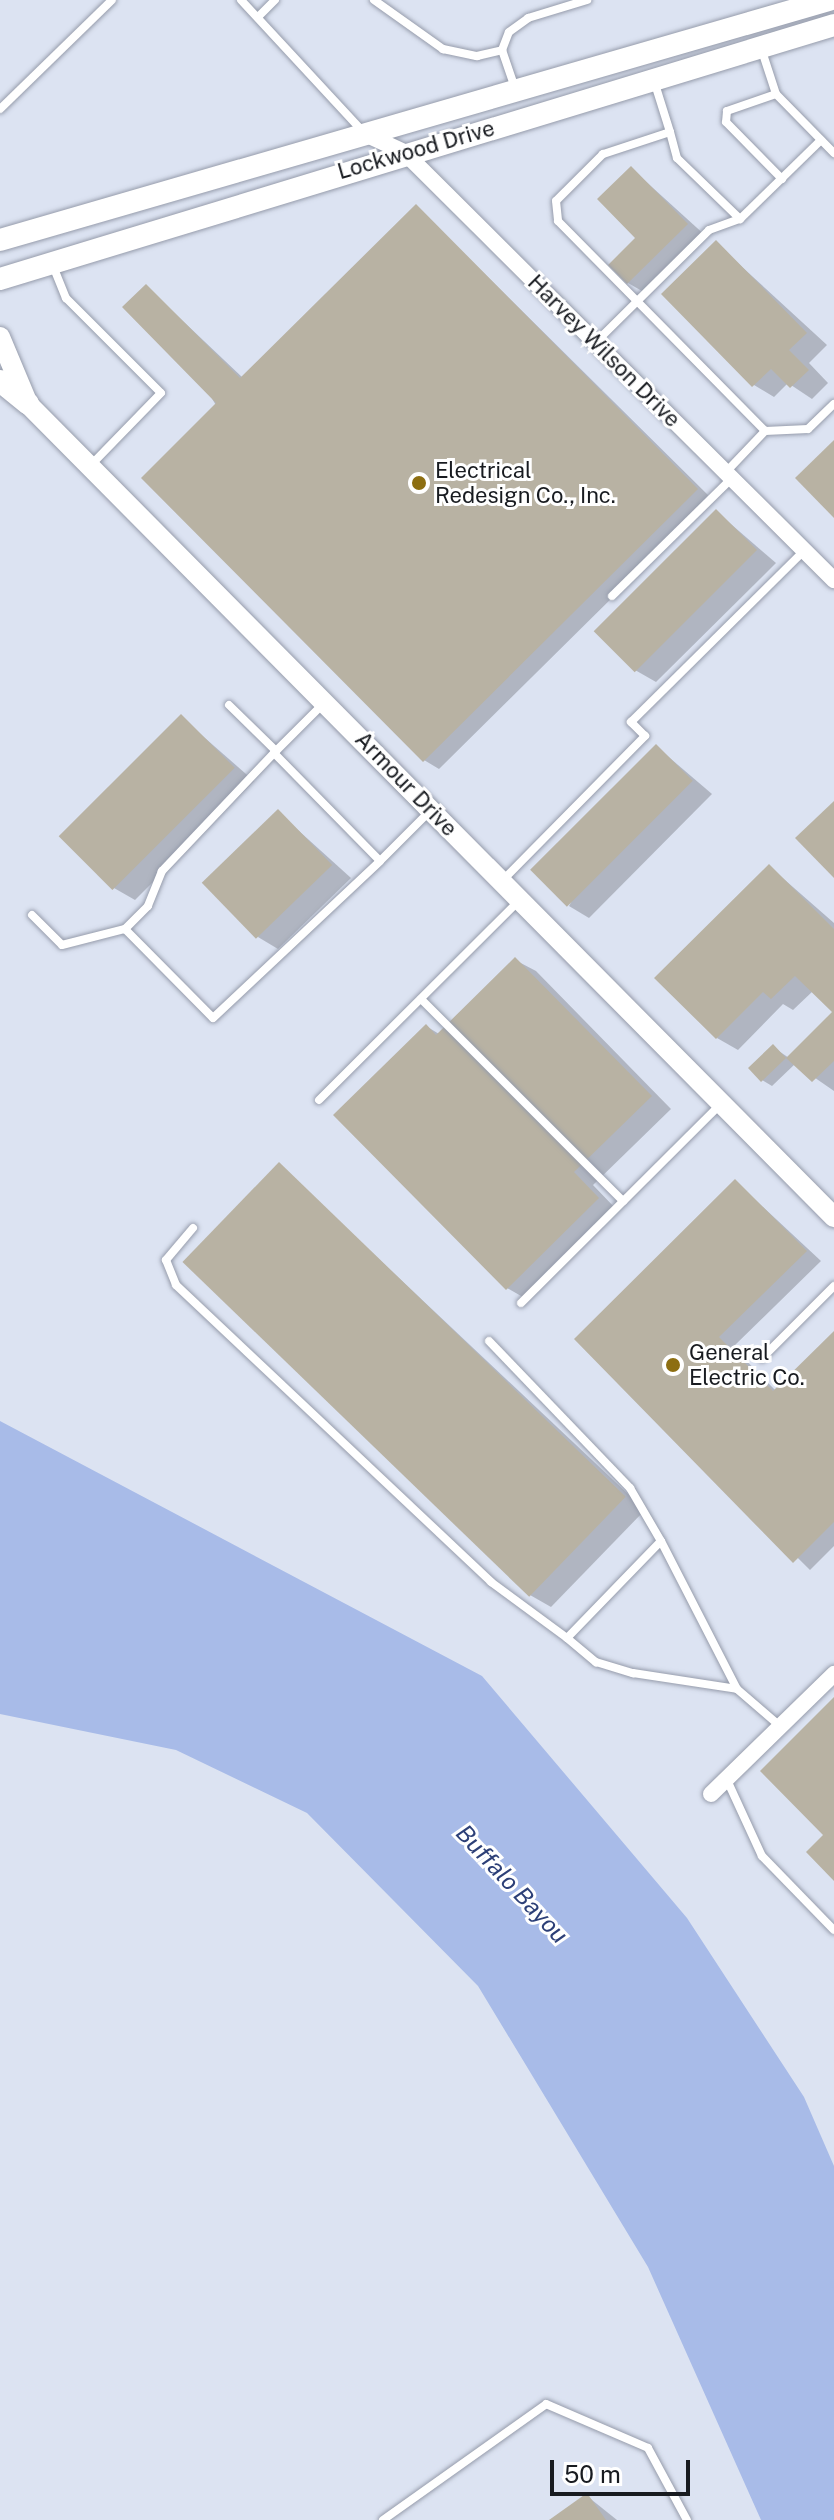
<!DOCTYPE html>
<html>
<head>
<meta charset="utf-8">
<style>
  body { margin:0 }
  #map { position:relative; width:834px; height:2520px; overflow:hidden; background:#dce3f2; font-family:"Public Sans",sans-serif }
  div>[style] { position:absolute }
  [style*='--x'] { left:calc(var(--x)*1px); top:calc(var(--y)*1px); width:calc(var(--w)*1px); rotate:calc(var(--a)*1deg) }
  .water>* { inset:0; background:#a8bbe8 }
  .shadow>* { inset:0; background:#0003 }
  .building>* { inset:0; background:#b8b2a3; transform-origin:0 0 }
  .roads { filter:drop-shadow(0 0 2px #969cab) drop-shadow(0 0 2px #969cab) }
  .service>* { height:8px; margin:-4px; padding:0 4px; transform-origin:4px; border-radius:4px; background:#fff }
  .minor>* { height:16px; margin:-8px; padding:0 8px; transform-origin:8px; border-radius:8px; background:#fff }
  .tertiary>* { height:20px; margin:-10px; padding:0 10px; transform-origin:10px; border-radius:10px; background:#fff }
  .secondary>* { height:22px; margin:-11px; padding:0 11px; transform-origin:11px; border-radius:11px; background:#fff }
  .dots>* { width:22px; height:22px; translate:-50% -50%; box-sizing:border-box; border:4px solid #fff; border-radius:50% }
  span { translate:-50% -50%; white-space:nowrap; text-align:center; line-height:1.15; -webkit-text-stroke:6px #fff; paint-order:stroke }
  .street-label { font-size:22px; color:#181b20 }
  .poi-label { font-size:22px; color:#181b20 }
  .left { translate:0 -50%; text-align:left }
  .water-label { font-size:24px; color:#2c3f77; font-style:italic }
  .scale { position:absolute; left:550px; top:2460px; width:140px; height:36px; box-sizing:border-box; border:4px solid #181b20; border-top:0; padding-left:10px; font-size:24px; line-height:28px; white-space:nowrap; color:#181b20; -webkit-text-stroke:6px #fff; paint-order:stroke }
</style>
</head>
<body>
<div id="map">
  <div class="water">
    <div style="clip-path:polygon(0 1421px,482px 1676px,687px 1918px,804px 2097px,834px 2166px,834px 2520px,761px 2520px,648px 2267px,478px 1986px,307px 1813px,176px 1750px,0 1714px)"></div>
  </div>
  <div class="shadow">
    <div style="clip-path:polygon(631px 168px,707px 237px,649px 295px,628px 283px,638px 238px)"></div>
    <div style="clip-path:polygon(416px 206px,712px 499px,439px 769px,424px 760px,146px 286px,243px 378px)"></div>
    <div style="clip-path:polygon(716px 243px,827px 345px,809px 363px,828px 383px,812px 399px,788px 383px,774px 397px,754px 385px)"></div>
    <div style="clip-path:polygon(717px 512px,776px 563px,656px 682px,635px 670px)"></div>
    <div style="clip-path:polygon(181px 717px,254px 781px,135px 900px,114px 888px)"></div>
    <div style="clip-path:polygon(657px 747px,712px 794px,589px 918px,569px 906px)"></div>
    <div style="clip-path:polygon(278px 812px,351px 878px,278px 949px,258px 937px)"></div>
    <div style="clip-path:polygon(769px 866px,834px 923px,834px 1011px,813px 991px,793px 1010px,783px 1004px,738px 1050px,717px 1038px)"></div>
    <div style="clip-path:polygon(515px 960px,536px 971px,671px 1109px,593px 1185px,618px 1211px,528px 1300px,507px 1288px,426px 1026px,439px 1034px)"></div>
    <div style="clip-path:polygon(834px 1013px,834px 1091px,795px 1064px,772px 1086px,762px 1080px,773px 1047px,789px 1058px)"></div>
    <div style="clip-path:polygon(279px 1165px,645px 1510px,551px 1607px,530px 1595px)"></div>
    <div style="clip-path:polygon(735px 1181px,821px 1261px,733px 1347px,776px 1391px,834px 1334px,834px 1546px,810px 1570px,577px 1339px)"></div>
    <div style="clip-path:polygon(587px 2496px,617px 2520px,552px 2520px)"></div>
  </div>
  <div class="building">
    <div style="clip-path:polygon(631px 166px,688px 224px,627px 284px,608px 265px,635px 238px,597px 199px)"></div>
    <div style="clip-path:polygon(416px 204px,698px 489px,423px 762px,141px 478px,216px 403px,122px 307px,146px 284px,240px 378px)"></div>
    <div style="clip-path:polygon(716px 240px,807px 333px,789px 350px,809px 370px,790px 388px,771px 369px,752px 387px,661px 294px)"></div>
    <div style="clip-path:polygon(834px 440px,834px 518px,795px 478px)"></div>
    <div style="left:716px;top:509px;width:58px;height:173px;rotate:45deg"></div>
    <div style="left:181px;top:714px;width:76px;height:173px;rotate:45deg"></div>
    <div style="left:656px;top:744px;width:52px;height:178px;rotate:45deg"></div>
    <div style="clip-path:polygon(834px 801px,834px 878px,795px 838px)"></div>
    <div style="left:278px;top:809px;width:78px;height:106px;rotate:46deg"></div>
    <div style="clip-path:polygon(769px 864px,834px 929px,834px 1061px,812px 1082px,786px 1058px,761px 1082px,748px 1068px,773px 1044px,786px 1058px,832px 1012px,795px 976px,771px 999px,763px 992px,716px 1039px,654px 978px)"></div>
    <div style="clip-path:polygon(515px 957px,652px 1096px,574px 1172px,599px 1198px,506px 1290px,333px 1115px,426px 1024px,436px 1035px)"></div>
    <div style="left:279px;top:1162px;width:482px;height:139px;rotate:44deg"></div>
    <div style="clip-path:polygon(735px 1179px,807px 1251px,719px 1337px,773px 1391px,834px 1331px,834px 1522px,793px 1563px,574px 1339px)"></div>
    <div style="clip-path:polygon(834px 1697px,834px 1881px,806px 1852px,823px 1835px,760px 1771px)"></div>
    <div style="clip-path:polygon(587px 2493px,606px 2520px,549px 2520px)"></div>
  </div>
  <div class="roads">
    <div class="service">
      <div style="--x:241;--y:0;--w:183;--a:47.2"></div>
      <div style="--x:374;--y:0;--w:85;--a:35.4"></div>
      <div style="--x:443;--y:49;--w:35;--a:12"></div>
      <div style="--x:477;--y:56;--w:26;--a:-13"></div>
      <div style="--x:258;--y:17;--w:24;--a:-45"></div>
      <div style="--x:761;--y:48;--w:48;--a:71.9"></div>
      <div style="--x:776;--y:94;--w:83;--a:45.5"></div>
      <div style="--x:655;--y:84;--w:50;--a:72.6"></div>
      <div style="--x:670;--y:132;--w:71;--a:161.8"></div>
      <div style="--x:603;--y:154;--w:66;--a:135"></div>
      <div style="--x:556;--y:201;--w:20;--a:84"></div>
      <div style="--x:558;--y:221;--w:295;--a:45.4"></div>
      <div style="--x:765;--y:431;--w:43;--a:-2.7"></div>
      <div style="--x:808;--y:429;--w:36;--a:-44"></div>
      <div style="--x:515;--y:88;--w:40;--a:-108.9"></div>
      <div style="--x:502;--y:50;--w:19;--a:-69"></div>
      <div style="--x:509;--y:32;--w:24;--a:-36"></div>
      <div style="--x:528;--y:18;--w:62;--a:-17"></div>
      <div style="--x:776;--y:94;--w:52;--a:160.9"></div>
      <div style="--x:727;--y:111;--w:11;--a:95"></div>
      <div style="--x:726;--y:122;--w:80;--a:45.5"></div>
      <div style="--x:0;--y:109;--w:156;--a:-44.2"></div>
      <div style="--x:670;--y:132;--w:27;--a:75"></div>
      <div style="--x:677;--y:158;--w:88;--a:44.1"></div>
      <div style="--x:53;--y:266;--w:35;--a:68"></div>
      <div style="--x:66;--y:298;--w:134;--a:45"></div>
      <div style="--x:161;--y:393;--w:99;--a:134.2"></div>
      <div style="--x:596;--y:342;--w:159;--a:-44.7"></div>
      <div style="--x:709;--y:230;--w:33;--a:-20"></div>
      <div style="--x:740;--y:219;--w:113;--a:-44.3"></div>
      <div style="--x:726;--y:472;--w:57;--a:-46.4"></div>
      <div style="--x:612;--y:596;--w:167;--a:-44.5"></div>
      <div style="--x:325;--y:702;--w:72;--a:135"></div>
      <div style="--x:274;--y:753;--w:151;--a:45.5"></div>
      <div style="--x:380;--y:861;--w:71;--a:-45"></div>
      <div style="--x:229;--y:705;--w:66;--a:44.4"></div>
      <div style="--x:274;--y:753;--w:163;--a:133.5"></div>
      <div style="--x:162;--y:871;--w:38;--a:112"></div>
      <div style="--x:148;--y:906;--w:33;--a:135"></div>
      <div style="--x:125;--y:929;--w:125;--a:45.3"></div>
      <div style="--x:213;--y:1018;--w:229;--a:-43.2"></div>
      <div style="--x:502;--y:881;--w:204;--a:-45.4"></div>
      <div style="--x:645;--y:736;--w:20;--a:-135"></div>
      <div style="--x:631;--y:722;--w:243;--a:-44.7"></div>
      <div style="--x:32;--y:915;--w:42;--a:45"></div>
      <div style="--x:62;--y:945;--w:65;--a:-14.3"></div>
      <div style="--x:421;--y:999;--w:286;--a:45"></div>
      <div style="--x:319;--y:1100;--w:284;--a:-44.9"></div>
      <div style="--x:193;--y:1228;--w:42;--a:130.2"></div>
      <div style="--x:166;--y:1260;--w:27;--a:68"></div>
      <div style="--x:176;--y:1285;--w:433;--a:43.3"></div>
      <div style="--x:491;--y:1582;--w:94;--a:36.4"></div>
      <div style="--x:521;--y:1303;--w:284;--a:-44.9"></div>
      <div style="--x:489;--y:1341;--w:204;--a:46.2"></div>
      <div style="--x:630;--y:1488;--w:61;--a:59.7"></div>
      <div style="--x:762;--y:1358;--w:102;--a:-45"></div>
      <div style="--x:737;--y:1689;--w:166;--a:-117.2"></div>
      <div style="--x:661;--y:1541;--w:135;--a:134.1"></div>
      <div style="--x:567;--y:1638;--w:38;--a:40"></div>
      <div style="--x:596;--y:1662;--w:39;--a:17"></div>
      <div style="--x:633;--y:1673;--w:105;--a:8.7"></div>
      <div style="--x:737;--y:1689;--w:57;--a:40.7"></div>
      <div style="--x:727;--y:1780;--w:84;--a:65.3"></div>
      <div style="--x:762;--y:1856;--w:103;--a:45.8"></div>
      <div style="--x:383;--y:2520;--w:200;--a:-35.4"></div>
      <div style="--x:546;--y:2404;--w:111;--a:23.3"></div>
      <div style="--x:648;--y:2448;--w:82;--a:61.6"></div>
    </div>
    <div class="minor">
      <div style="--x:365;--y:134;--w:43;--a:24.8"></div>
      <div style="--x:404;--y:152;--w:607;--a:44.87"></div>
      <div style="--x:711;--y:1794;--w:172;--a:-44.3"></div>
    </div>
    <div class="tertiary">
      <div style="--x:0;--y:337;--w:73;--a:67.3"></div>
      <div style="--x:28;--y:404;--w:1145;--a:45.25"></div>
    </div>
    <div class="secondary">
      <div style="--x:0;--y:240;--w:863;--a:-16.15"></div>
      <div style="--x:0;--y:279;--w:872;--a:-16.94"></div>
      <div style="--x:0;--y:381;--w:36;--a:39"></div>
    </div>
  </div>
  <div class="dots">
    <div style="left:419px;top:483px;background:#8d6e11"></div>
    <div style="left:673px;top:1365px;background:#8d6e11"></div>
  </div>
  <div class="street-label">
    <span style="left:416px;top:150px;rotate:-16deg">Lockwood Drive</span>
    <span style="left:604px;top:351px;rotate:45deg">Harvey Wilson Drive</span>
    <span style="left:406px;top:784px;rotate:46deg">Armour Drive</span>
  </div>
  <div class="poi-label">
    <span class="left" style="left:435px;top:483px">Electrical<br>Redesign Co., Inc.</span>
    <span class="left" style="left:689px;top:1365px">General<br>Electric Co.</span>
  </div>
  <div class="water-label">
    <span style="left:512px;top:1884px;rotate:47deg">Buffalo Bayou</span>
  </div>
  <div class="scale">50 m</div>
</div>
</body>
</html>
